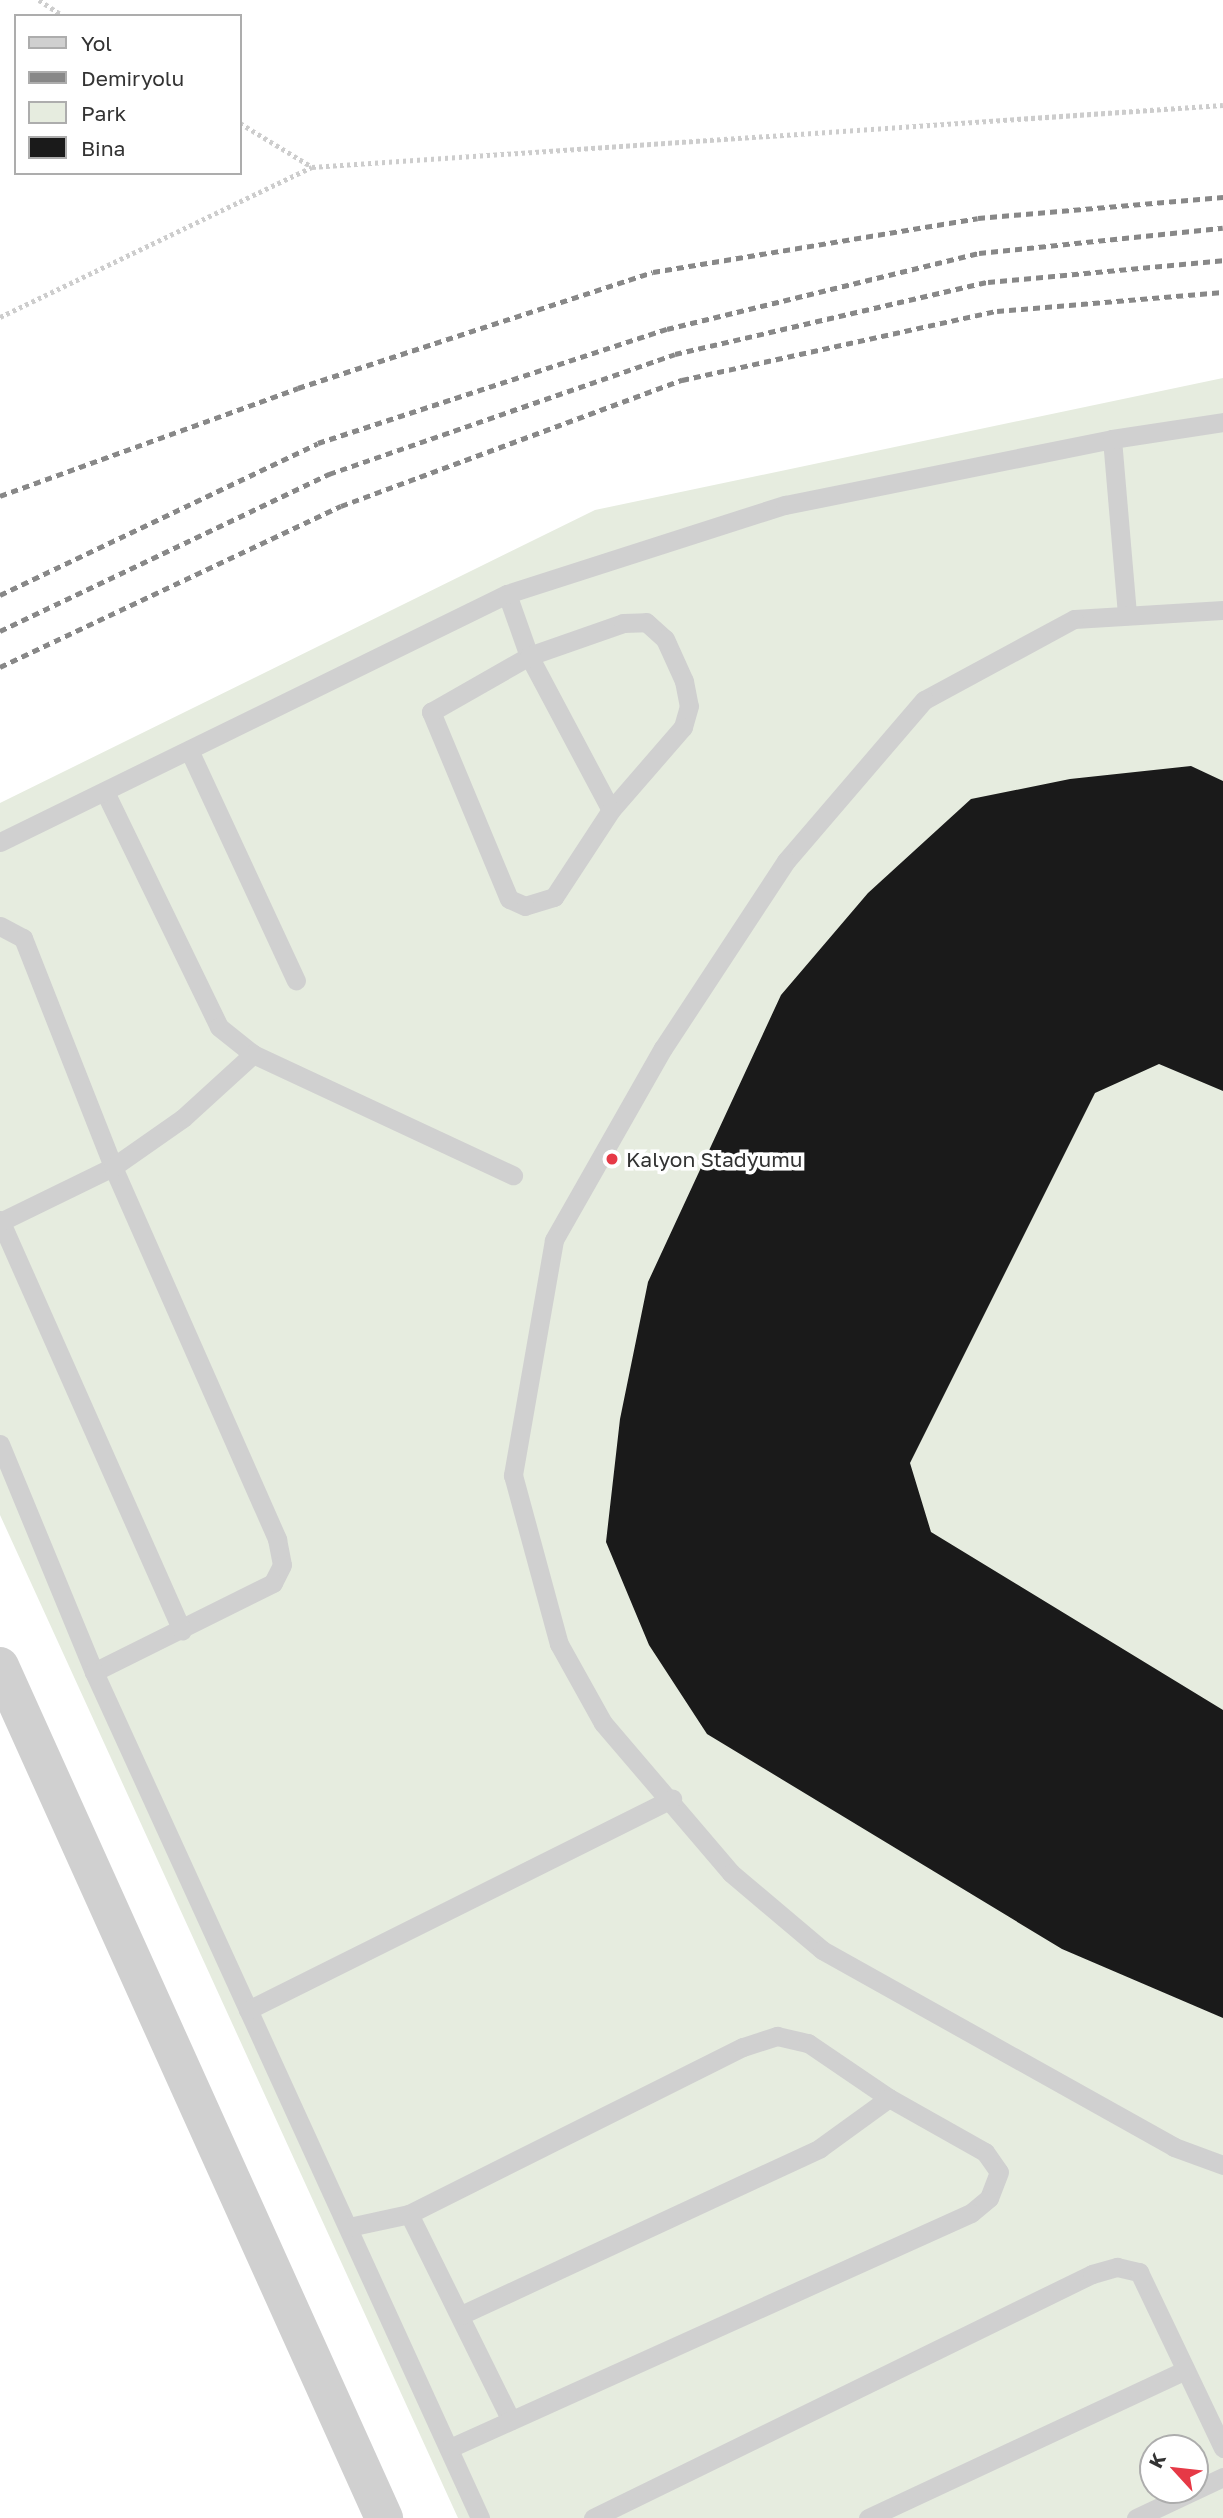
<!DOCTYPE html>
<html>
<head>
<meta charset="utf-8">
<style>
  body { margin:0 }
  #map { position:relative; width:1223px; height:2518px; overflow:hidden; background:#fff; font-family:"Golos Text",sans-serif }
  div>[style] { position:absolute }
  [style*='--x'] { left:calc(var(--x)*1px); top:calc(var(--y)*1px); width:calc(var(--w)*1px); rotate:calc(var(--a)*1deg) }
  .green>* { inset:0; background:#e6ecdf }
  .building>* { inset:0; background:#1a1a1a }
  .path>* { height:4.5px; margin-top:-2.25px; transform-origin:0; background:repeating-linear-gradient(90deg,#cdcdcd 0 3.5px,transparent 0 7px) }
  .lane>* { height:19px; margin:-9.5px; padding:0 9.5px; transform-origin:9.5px; border-radius:9.5px; background:#d0d0d0 }
  .street>* { height:38px; margin:-19px; padding:0 19px; transform-origin:19px; border-radius:19px; background:#d0d0d0 }
  .rail>* { height:5px; margin-top:-2.5px; transform-origin:0; background:repeating-linear-gradient(90deg,#888 0 7px,transparent 0 12px) }
  .dots>* { width:19px; height:19px; translate:-50% -50%; box-sizing:border-box; border:4px solid #fff; border-radius:50% }
  span { translate:-50% -50%; white-space:nowrap; text-align:center; line-height:1.15; -webkit-text-stroke:7px #fff; paint-order:stroke }
  .poi-label { font-size:21px; color:#333 }
  .left { translate:0 -50%; text-align:left }
  .legend { position:absolute; left:14px; top:14px; width:228px; height:161px; box-sizing:border-box; background:#fff; border:2px solid #adadad; margin:0; padding:9px 12px; list-style:none; font-size:21px; color:#333 }
  .legend li { display:flex; align-items:center; gap:14px; height:35px }
  .legend b { width:35px; border:2px solid #adadad }
  .north { position:absolute; left:1139px; top:2434px; width:70px; height:70px; box-sizing:border-box; background:#fff; border:2px solid #adadad; border-radius:50%; rotate:297deg; font-size:19px; font-weight:700; line-height:28px; text-align:center; color:#333 }
  .north::after { content:''; display:block; margin:auto; width:24px; height:32px; background:#e63946; clip-path:polygon(50% 0,100% 100%,50% 72%,0 100%) }
</style>
</head>
<body>
<div id="map">
  <div class="green">
    <div style="clip-path:polygon(evenodd,1223px 378px,1223px 2518px,458px 2518px,0 1515px,0 803px,595px 510px,1223px 378px,1153px 2448px,1195px 2448px,1195px 2490px,1153px 2490px,1153px 2448px)"></div>
  </div>
  <div class="building">
    <div style="clip-path:polygon(1191px 766px,1223px 781px,1223px 1091px,1159px 1064px,1095px 1093px,910px 1463px,931px 1532px,1223px 1710px,1223px 2018px,1062px 1949px,707px 1734px,649px 1645px,606px 1542px,620px 1419px,648px 1282px,781px 995px,868px 893px,971px 799px,1070px 779px)"></div>
  </div>
  <div class="path">
    <div style="--x:39;--y:0;--w:30;--a:33"></div>
    <div style="--x:240;--y:123;--w:84;--a:31.4"></div>
    <div style="--x:0;--y:317;--w:346;--a:-25.7"></div>
    <div style="--x:312;--y:167;--w:913;--a:-3.89"></div>
  </div>
  <div class="lane">
    <div style="--x:1112;--y:439;--w:177;--a:85.1"></div>
    <div style="--x:507;--y:594;--w:66;--a:70.5"></div>
    <div style="--x:529;--y:656;--w:174;--a:62"></div>
    <div style="--x:1223;--y:610;--w:149;--a:176.5"></div>
    <div style="--x:1074;--y:619;--w:170;--a:151.6"></div>
    <div style="--x:924;--y:700;--w:212;--a:130.6"></div>
    <div style="--x:786;--y:861;--w:224;--a:123.3"></div>
    <div style="--x:663;--y:1048;--w:221;--a:119.6"></div>
    <div style="--x:554;--y:1240;--w:239;--a:99.9"></div>
    <div style="--x:513;--y:1475;--w:175;--a:74.8"></div>
    <div style="--x:559;--y:1644;--w:90;--a:60.9"></div>
    <div style="--x:603;--y:1723;--w:197;--a:49.5"></div>
    <div style="--x:731;--y:1873;--w:119;--a:40.2"></div>
    <div style="--x:822;--y:1950;--w:403;--a:29.2"></div>
    <div style="--x:1174;--y:2147;--w:52;--a:20.2"></div>
    <div style="--x:646;--y:622;--w:25;--a:42"></div>
    <div style="--x:665;--y:639;--w:46;--a:65.7"></div>
    <div style="--x:684;--y:681;--w:25;--a:79"></div>
    <div style="--x:689;--y:706;--w:22;--a:106"></div>
    <div style="--x:683;--y:727;--w:110;--a:130.9"></div>
    <div style="--x:611;--y:810;--w:104;--a:123.2"></div>
    <div style="--x:554;--y:897;--w:30;--a:163"></div>
    <div style="--x:525;--y:906;--w:17;--a:-156"></div>
    <div style="--x:509;--y:899;--w:203;--a:-112.6"></div>
    <div style="--x:431;--y:712;--w:113;--a:-29.7"></div>
    <div style="--x:529;--y:656;--w:100;--a:-19.3"></div>
    <div style="--x:623;--y:623;--w:23;--a:-2"></div>
    <div style="--x:189;--y:750;--w:254;--a:65.1"></div>
    <div style="--x:105;--y:792;--w:261;--a:64.1"></div>
    <div style="--x:219;--y:1027;--w:43;--a:38.5"></div>
    <div style="--x:253;--y:1054;--w:287;--a:25"></div>
    <div style="--x:0;--y:842;--w:564;--a:-26.07"></div>
    <div style="--x:507;--y:594;--w:292;--a:-17.8"></div>
    <div style="--x:785;--y:505;--w:334;--a:-11.4"></div>
    <div style="--x:1112;--y:439;--w:112;--a:-8.7"></div>
    <div style="--x:0;--y:926;--w:26;--a:28"></div>
    <div style="--x:23;--y:938;--w:246;--a:68.5"></div>
    <div style="--x:113;--y:1167;--w:407;--a:66.2"></div>
    <div style="--x:277;--y:1539;--w:26;--a:79"></div>
    <div style="--x:282;--y:1565;--w:20;--a:117"></div>
    <div style="--x:273;--y:1583;--w:200;--a:153.6"></div>
    <div style="--x:0;--y:1220;--w:449;--a:66.1"></div>
    <div style="--x:0;--y:1222;--w:126;--a:-26"></div>
    <div style="--x:113;--y:1167;--w:85;--a:-35"></div>
    <div style="--x:183;--y:1118;--w:95;--a:-42.4"></div>
    <div style="--x:0;--y:1444;--w:247;--a:67.6"></div>
    <div style="--x:94;--y:1672;--w:930;--a:65.47"></div>
    <div style="--x:248;--y:2010;--w:474;--a:-26.5"></div>
    <div style="--x:409;--y:2214;--w:230;--a:63.7"></div>
    <div style="--x:349;--y:2227;--w:61;--a:-12.2"></div>
    <div style="--x:409;--y:2214;--w:373;--a:-26.6"></div>
    <div style="--x:743;--y:2047;--w:36;--a:-18"></div>
    <div style="--x:777;--y:2036;--w:32;--a:13"></div>
    <div style="--x:808;--y:2043;--w:98;--a:34.2"></div>
    <div style="--x:889;--y:2098;--w:110;--a:29.4"></div>
    <div style="--x:985;--y:2152;--w:24;--a:55"></div>
    <div style="--x:999;--y:2172;--w:28;--a:111"></div>
    <div style="--x:989;--y:2198;--w:23;--a:140"></div>
    <div style="--x:971;--y:2213;--w:572;--a:155.72"></div>
    <div style="--x:461;--y:2315;--w:396;--a:-24.9"></div>
    <div style="--x:820;--y:2148;--w:85;--a:-35.9"></div>
    <div style="--x:593;--y:2518;--w:555;--a:-26.06"></div>
    <div style="--x:1092;--y:2274;--w:26;--a:-16"></div>
    <div style="--x:1117;--y:2267;--w:23;--a:13"></div>
    <div style="--x:1139;--y:2272;--w:195;--a:64.5"></div>
    <div style="--x:868;--y:2518;--w:350;--a:-25"></div>
    <div style="--x:1136;--y:2518;--w:96;--a:-25.2"></div>
  </div>
  <div class="street">
    <div style="--x:0;--y:1666;--w:935;--a:65.74"></div>
  </div>
  <div class="rail">
    <div style="--x:0;--y:496;--w:317;--a:-19.9"></div>
    <div style="--x:298;--y:388;--w:373;--a:-18.1"></div>
    <div style="--x:653;--y:272;--w:329;--a:-9.4"></div>
    <div style="--x:978;--y:218;--w:246;--a:-4.9"></div>
    <div style="--x:0;--y:595;--w:352;--a:-25.5"></div>
    <div style="--x:318;--y:443;--w:367;--a:-18.1"></div>
    <div style="--x:667;--y:329;--w:321;--a:-13.7"></div>
    <div style="--x:979;--y:253;--w:245;--a:-5.9"></div>
    <div style="--x:0;--y:631;--w:365;--a:-25.5"></div>
    <div style="--x:329;--y:474;--w:366;--a:-19.1"></div>
    <div style="--x:675;--y:354;--w:321;--a:-13"></div>
    <div style="--x:988;--y:282;--w:236;--a:-5.3"></div>
    <div style="--x:0;--y:667;--w:377;--a:-25.3"></div>
    <div style="--x:341;--y:506;--w:364;--a:-20.3"></div>
    <div style="--x:682;--y:380;--w:322;--a:-12.4"></div>
    <div style="--x:997;--y:311;--w:227;--a:-4.8"></div>
  </div>
  <div class="dots">
    <div style="left:612px;top:1159px;background:#e63946"></div>
  </div>
  <div class="poi-label">
    <span class="left" style="left:626px;top:1159px">Kalyon Stadyumu</span>
  </div>
  <ul class="legend">
  <li><b style="height:9px;background:#d0d0d0"></b>Yol</li>
  <li><b style="height:9px;background:#888"></b>Demiryolu</li>
  <li><b style="height:19px;background:#e6ecdf"></b>Park</li>
  <li><b style="height:19px;background:#1a1a1a"></b>Bina</li>
  </ul>
  <div class="north">K</div>
</div>
</body>
</html>
